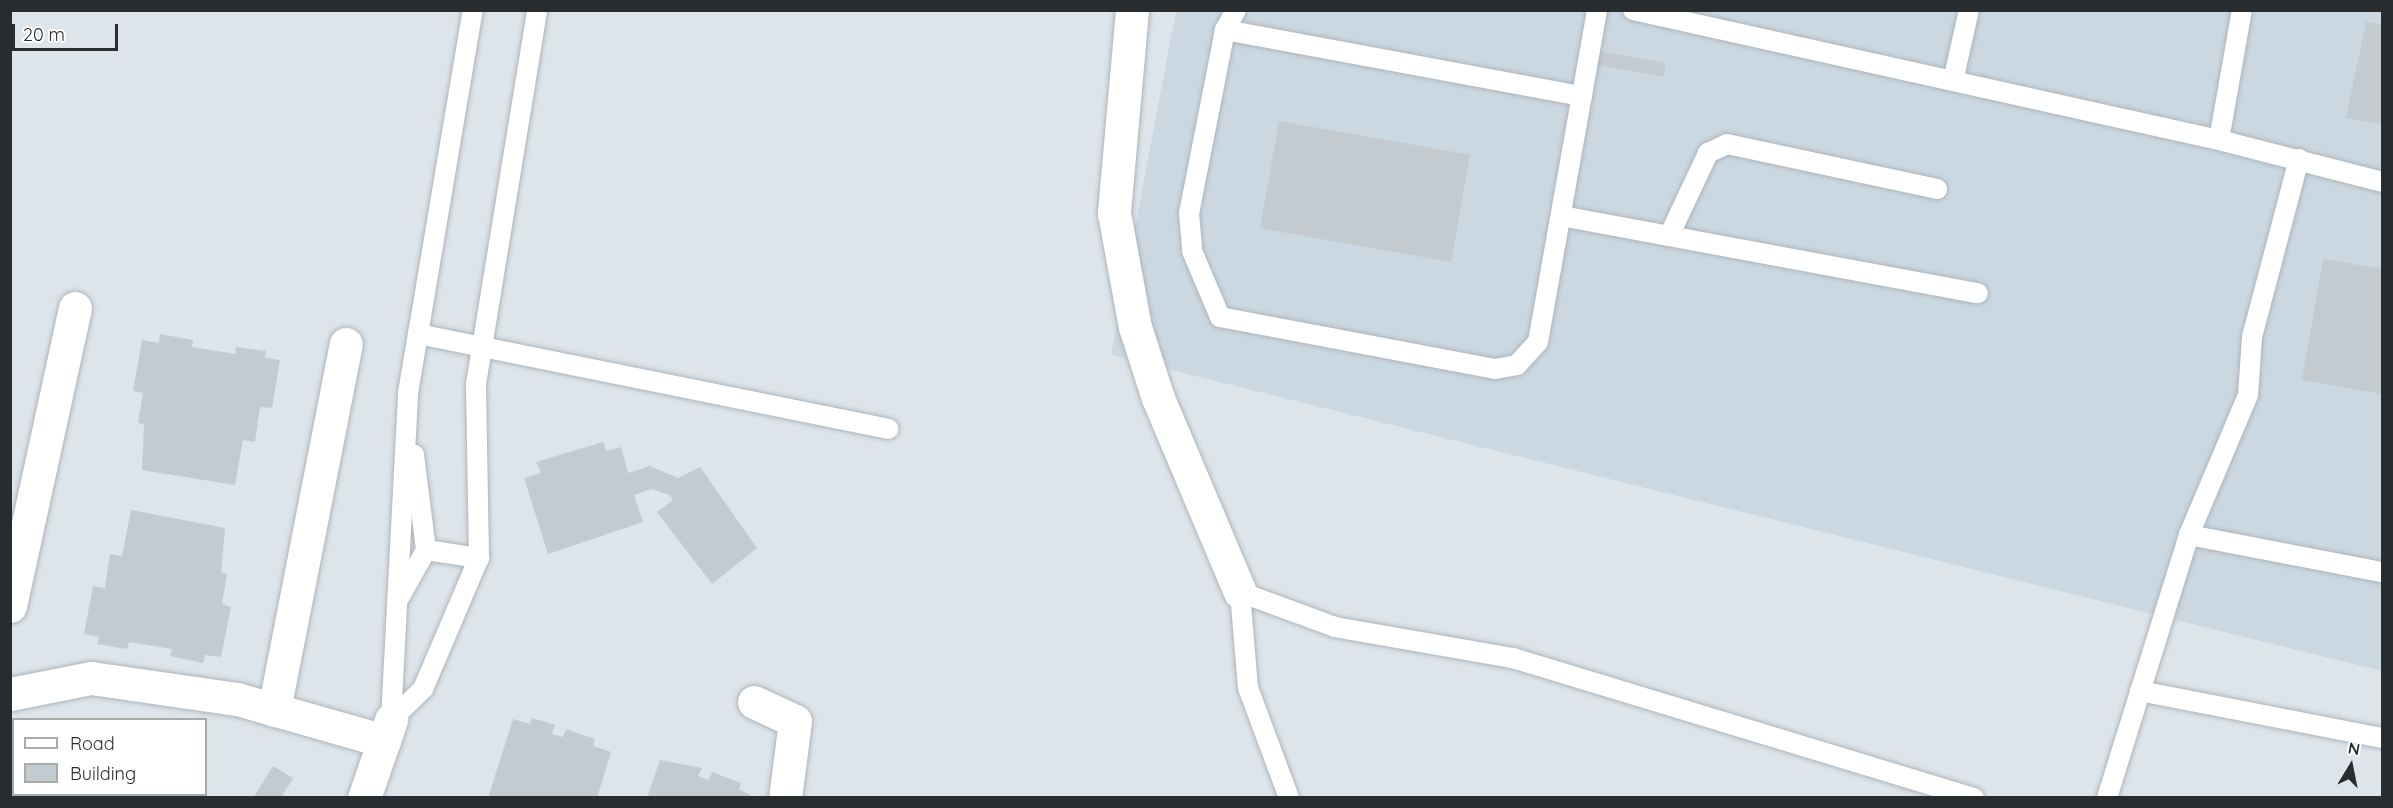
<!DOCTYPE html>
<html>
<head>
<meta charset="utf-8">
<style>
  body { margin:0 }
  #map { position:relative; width:2393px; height:808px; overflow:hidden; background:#dde4ea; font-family:Quicksand,sans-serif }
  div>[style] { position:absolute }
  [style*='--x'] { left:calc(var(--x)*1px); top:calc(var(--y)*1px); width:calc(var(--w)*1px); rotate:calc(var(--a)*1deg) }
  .built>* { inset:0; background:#cbd8e2 }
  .building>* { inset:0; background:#c3cad0; transform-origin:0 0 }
  .roads { filter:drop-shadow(0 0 2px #aeb5ba) drop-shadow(0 0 2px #aeb5ba) }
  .lane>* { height:20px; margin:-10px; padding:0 10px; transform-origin:10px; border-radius:10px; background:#fff }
  .street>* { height:33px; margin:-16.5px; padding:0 16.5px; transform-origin:16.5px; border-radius:16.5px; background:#fff }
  span { translate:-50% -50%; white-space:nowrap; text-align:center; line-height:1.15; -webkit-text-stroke:5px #fff; paint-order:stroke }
  .frame { position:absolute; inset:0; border:12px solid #292c2e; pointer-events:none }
  .legend { position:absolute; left:12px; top:718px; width:195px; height:78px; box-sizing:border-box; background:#fff; border:2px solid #a9abab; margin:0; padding:8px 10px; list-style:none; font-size:18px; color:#292c2e }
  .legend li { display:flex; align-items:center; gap:12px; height:30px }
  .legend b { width:30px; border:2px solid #a9abab }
  .north { position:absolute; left:2321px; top:736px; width:60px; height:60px; -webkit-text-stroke:4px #fff; paint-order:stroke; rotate:10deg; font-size:16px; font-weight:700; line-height:24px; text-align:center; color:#292c2e }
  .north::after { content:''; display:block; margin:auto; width:21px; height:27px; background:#292c2e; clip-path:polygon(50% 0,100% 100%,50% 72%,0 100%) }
  .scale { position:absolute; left:12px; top:24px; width:106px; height:27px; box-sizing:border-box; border:3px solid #292c2e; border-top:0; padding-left:8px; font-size:18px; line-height:21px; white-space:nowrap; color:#292c2e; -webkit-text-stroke:4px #fff; paint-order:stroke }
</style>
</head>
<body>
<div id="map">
  <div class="built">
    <div style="clip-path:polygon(1176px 11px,2382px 11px,2382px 671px,1111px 355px)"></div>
  </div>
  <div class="building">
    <div style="clip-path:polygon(2366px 22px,2382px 25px,2382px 124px,2346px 118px)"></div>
    <div style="left:1598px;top:51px;width:69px;height:14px;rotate:10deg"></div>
    <div style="left:1279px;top:121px;width:194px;height:109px;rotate:10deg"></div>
    <div style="clip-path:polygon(2323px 259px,2382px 269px,2382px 394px,2302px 380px)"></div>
    <div style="clip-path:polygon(160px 334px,193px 340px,192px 347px,235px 354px,236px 347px,266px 351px,265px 358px,280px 360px,272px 408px,260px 407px,255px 442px,243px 440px,235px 485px,142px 470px,144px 424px,138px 423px,143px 393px,133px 391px,142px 340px,159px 343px)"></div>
    <div style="clip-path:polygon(603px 442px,607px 451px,621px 447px,628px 473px,650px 466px,678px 478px,700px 467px,757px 548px,712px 584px,657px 512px,673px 500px,670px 495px,651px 489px,634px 495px,643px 522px,548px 554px,524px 478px,541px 473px,536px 462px)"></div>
    <div style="clip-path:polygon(131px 510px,225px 528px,221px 572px,227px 574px,222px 604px,231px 607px,221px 657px,205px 655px,203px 663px,170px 656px,172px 649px,129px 642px,127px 649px,97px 644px,99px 637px,84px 634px,93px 586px,105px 588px,110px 554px,122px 556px)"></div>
    <div style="clip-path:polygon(532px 718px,555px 725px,552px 734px,563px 737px,566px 729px,595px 739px,593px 746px,611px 752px,597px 798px,488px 798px,513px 719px,530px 724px)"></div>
    <div style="clip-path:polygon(660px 760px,702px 768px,698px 776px,709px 780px,712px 772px,741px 783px,739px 789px,756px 798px,647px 798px)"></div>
    <div style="clip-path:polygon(273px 766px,293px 778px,281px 798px,253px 798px)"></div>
    <div style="left:24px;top:794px;width:69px;height:4px"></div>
  </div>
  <div class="roads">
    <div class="lane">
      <div style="--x:1236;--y:10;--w:23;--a:119"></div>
      <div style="--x:1225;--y:30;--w:187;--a:101.1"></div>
      <div style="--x:1189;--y:213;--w:38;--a:85"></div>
      <div style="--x:1192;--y:251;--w:72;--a:67"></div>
      <div style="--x:1220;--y:317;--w:280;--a:10.7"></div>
      <div style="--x:1495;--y:369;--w:22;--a:-10"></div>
      <div style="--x:1517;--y:365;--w:31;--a:-48"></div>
      <div style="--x:1538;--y:342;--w:337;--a:-79.9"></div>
      <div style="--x:1633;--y:10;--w:600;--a:12.51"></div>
      <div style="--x:2219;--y:140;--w:168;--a:14.4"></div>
      <div style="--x:1225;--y:30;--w:363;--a:10.5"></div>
      <div style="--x:1953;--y:81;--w:73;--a:-77.3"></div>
      <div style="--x:2219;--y:140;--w:132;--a:-80"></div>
      <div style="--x:2299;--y:159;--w:184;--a:104.8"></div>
      <div style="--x:2252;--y:337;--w:58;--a:93.9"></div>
      <div style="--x:2248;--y:395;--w:152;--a:112.9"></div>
      <div style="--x:2189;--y:535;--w:197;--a:10.9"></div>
      <div style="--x:1561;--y:216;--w:424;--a:10.5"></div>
      <div style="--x:1669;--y:236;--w:92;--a:-64.8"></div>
      <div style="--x:1708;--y:153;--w:21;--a:-25"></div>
      <div style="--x:1727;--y:144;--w:215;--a:12.1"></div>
      <div style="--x:418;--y:334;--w:480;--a:11.4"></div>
      <div style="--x:426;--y:550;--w:54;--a:8.6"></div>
      <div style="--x:399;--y:598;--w:55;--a:-60.6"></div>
      <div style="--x:426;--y:550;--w:96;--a:-97.2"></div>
      <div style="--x:2140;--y:691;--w:247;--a:11"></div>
      <div style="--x:391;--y:720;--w:45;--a:-44.1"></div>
      <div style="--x:423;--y:689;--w:142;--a:-66.9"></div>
      <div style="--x:479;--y:558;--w:174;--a:-91"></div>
      <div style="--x:476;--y:384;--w:379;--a:-80.7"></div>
      <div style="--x:391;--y:720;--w:327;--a:-87"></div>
      <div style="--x:408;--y:393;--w:388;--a:-80.4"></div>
      <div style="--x:1289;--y:798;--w:117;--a:-110.4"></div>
      <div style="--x:1248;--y:688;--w:96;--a:-94.8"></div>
      <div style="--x:1240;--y:592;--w:101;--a:20.2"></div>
      <div style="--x:1335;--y:627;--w:181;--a:9.9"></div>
      <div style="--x:1513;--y:658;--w:482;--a:16.9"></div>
      <div style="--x:2107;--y:798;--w:275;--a:-72.7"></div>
    </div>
    <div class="street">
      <div style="--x:1132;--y:10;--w:204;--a:95.1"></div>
      <div style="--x:1114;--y:213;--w:116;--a:79.6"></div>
      <div style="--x:1135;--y:327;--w:75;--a:72.1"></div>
      <div style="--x:1158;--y:398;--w:211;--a:67.1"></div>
      <div style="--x:10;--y:606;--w:305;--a:-77.7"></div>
      <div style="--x:10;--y:694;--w:83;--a:-11.2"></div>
      <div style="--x:91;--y:678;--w:148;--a:8.2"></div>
      <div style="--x:237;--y:699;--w:153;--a:15.9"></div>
      <div style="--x:754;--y:702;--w:45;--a:24.9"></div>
      <div style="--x:795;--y:721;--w:78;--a:97.4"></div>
      <div style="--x:274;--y:710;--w:373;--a:-78.9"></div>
      <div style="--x:364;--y:798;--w:83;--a:-70.9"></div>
    </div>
  </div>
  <div class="frame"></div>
  <ul class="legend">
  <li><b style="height:8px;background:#fff"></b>Road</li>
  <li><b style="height:16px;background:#c3cad0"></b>Building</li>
  </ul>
  <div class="north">N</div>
  <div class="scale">20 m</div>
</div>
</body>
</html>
